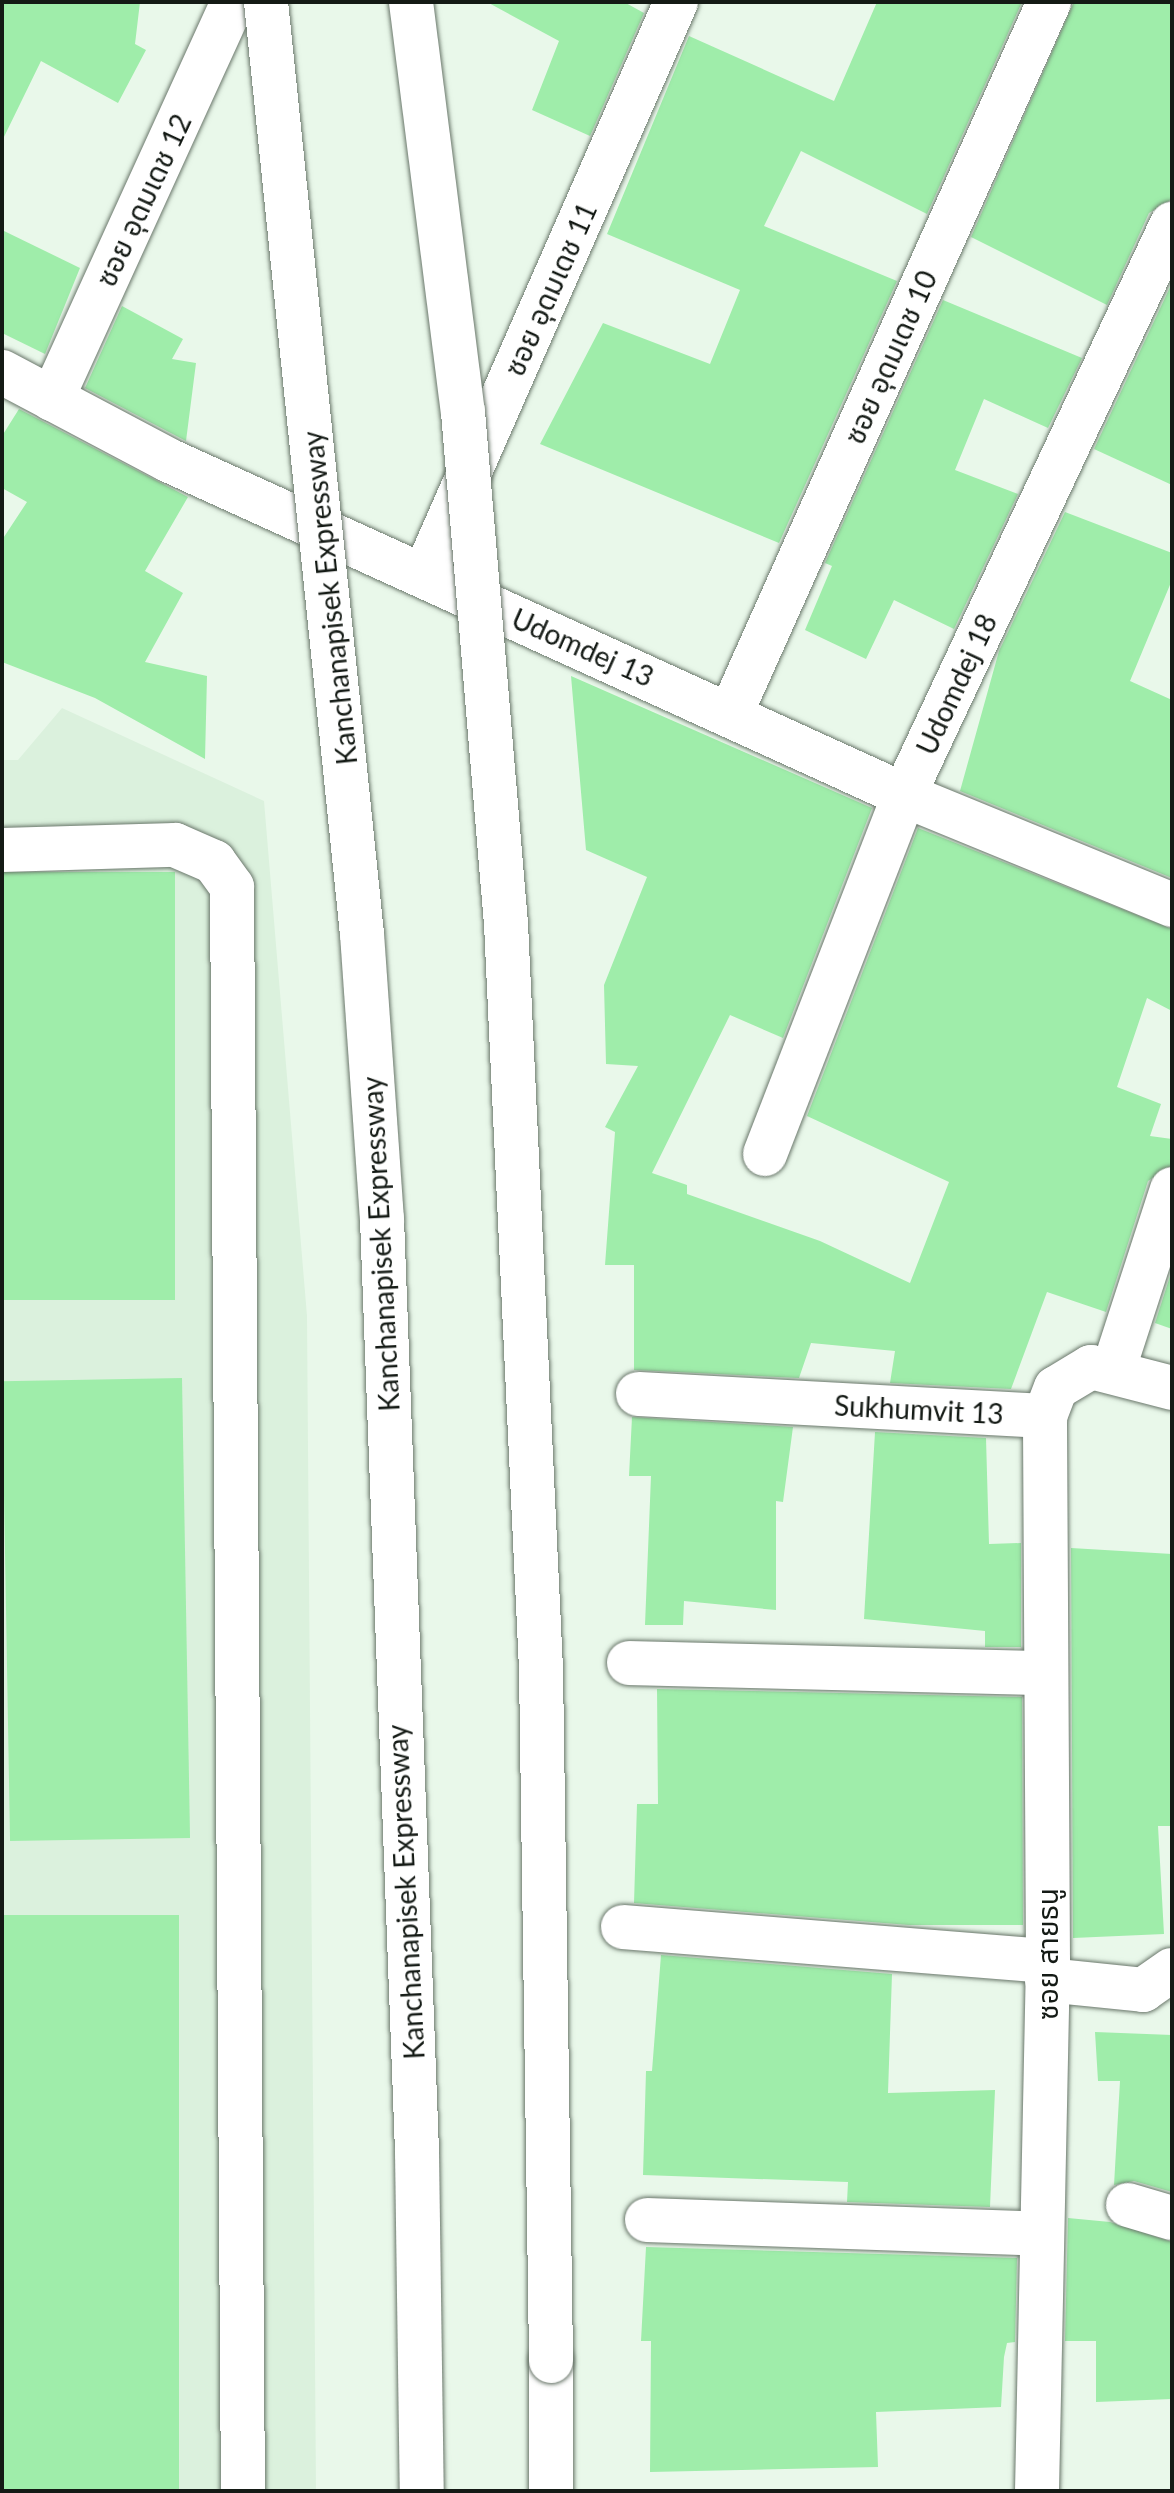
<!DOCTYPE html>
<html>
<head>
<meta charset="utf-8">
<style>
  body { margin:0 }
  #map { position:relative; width:1174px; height:2493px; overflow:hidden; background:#e9f8ea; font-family:Lato,"Noto Sans Thai",sans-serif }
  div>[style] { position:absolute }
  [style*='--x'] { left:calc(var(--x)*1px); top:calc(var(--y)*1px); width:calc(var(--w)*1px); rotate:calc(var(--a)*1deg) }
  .built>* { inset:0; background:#dbf1dd }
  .building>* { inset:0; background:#9fedaa; transform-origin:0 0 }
  .roads { filter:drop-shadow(0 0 2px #6a776b) drop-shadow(0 0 2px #6a776b) }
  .minor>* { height:44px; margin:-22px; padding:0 22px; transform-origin:22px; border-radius:22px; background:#fff }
  .highway>* { height:44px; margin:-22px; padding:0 22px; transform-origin:22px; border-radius:22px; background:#fff }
  .bridges { filter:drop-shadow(0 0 2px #6a776b) drop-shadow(0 0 2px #6a776b) }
  .highway-bridge>* { height:44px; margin:-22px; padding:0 22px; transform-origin:22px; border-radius:22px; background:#fff }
  span { translate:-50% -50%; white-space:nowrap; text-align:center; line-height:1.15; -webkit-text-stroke:6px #fff; paint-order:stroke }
  .street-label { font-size:28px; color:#141a15 }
  .frame { position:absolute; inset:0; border:4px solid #141a15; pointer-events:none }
</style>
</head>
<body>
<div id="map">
  <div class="built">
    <div style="clip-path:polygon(62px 708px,264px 801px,307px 1316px,316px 2491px,2px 2491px,2px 760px,18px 760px)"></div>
  </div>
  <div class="building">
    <div style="clip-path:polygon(2px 2px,140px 2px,135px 44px,146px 50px,118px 103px,41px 61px,2px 141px)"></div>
    <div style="clip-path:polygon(487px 2px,624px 2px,644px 13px,590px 136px,532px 110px,559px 41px)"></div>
    <div style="clip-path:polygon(877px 2px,1022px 2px,927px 214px,801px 151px,764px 226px,897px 281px,779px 543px,540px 444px,603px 323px,710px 364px,740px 290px,607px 234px,689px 36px,834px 101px)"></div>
    <div style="clip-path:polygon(1074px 2px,1172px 2px,1172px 199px,1149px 213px,1107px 305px,971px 237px)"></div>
    <div style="clip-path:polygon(2px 230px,80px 268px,45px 354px,2px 333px)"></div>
    <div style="clip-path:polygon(1172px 283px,1172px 485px,1094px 449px)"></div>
    <div style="clip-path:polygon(943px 300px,1082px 358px,1048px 428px,984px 399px,955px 470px,1018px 494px,954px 629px,894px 600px,866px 659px,805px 630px,832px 566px,825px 563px)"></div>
    <div style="clip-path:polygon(122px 306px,183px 339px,172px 359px,196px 363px,186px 441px,85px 388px)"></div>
    <div style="clip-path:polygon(19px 409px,188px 497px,145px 571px,183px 593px,145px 662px,207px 676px,205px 759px,95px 698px,2px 662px,2px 540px,27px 502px,2px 488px,2px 436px)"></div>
    <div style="clip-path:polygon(1065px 512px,1172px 553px,1172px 580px,1130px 681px,1172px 700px,1172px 878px,960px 791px,999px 651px)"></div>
    <div style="clip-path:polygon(571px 676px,872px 808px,783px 1038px,730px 1015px,652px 1173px,687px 1185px,687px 1194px,820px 1241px,910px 1283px,949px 1182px,807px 1116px,918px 828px,1172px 929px,1172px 1011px,1147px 998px,1117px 1087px,1161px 1104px,1150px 1136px,1172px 1139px,1172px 1165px,1148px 1181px,1106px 1312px,1047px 1292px,1011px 1389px,890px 1383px,895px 1351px,811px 1343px,799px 1378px,634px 1370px,634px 1265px,605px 1265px,615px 1132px,605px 1127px,638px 1066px,606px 1064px,604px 985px,647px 877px,586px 850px)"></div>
    <div style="left:175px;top:872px;width:428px;height:173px;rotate:90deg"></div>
    <div style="clip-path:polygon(1172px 1270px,1172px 1329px,1155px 1323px)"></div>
    <div style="left:182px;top:1378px;width:460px;height:180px;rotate:89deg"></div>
    <div style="clip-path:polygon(632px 1417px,793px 1427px,783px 1502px,776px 1501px,776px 1610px,684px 1601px,683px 1625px,645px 1625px,651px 1476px,629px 1476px)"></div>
    <div style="clip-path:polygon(875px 1432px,986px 1438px,989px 1544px,1021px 1543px,1021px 1647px,985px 1647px,985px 1631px,864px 1619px)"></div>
    <div style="clip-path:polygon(1071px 1548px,1172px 1554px,1172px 1826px,1158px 1826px,1164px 1934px,1073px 1938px)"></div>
    <div style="clip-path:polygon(657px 1689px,1022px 1697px,1023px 1925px,909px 1925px,634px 1903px,637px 1804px,658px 1804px)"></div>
    <div style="left:2px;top:1915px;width:177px;height:576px"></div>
    <div style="clip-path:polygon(661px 1955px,892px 1974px,888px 2093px,995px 2090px,990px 2207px,847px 2202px,848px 2182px,643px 2175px,646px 2071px,652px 2071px)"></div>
    <div style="clip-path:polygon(1095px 2032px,1172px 2035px,1172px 2192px,1134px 2181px,1114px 2185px,1120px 2081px,1098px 2081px)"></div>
    <div style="clip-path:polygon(1068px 2218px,1110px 2222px,1172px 2242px,1172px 2399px,1096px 2402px,1096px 2341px,1065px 2341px)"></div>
    <div style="clip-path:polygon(646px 2247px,1017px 2258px,1015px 2342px,1007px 2343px,1004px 2357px,1001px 2407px,876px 2412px,878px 2467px,650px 2472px,651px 2341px,641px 2341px)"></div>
  </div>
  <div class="roads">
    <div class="minor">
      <div style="--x:2;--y:372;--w:188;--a:27.9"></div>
      <div style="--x:168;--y:460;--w:809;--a:24.47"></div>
      <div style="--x:904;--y:795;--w:290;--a:22.3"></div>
      <div style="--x:52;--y:399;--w:436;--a:-65.5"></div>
      <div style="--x:424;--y:576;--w:627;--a:-66.3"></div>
      <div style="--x:731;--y:713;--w:779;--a:-65.9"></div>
      <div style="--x:2;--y:850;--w:173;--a:-1.7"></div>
      <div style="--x:175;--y:845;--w:43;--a:23.6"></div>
      <div style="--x:214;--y:862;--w:31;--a:54"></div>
      <div style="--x:232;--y:887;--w:1604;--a:89.61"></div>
      <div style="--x:765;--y:1154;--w:385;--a:-68.8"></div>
      <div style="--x:904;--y:795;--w:631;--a:-64.86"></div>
      <div style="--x:1114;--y:1368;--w:188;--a:-72"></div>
      <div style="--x:638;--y:1394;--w:408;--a:3.1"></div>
      <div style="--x:629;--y:1663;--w:417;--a:1.4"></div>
      <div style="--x:623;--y:1927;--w:426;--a:4.6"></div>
      <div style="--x:1047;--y:1980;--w:97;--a:5.9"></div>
      <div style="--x:1143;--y:1990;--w:35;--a:-35"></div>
      <div style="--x:1128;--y:2205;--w:46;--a:16.5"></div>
      <div style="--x:647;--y:2220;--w:395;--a:2"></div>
      <div style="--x:1037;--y:2491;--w:530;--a:-88.81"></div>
      <div style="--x:1048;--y:1961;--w:545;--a:-90.32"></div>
      <div style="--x:1045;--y:1416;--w:30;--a:-69"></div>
      <div style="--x:1056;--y:1388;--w:41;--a:-31"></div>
      <div style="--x:1091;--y:1367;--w:84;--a:14.5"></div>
    </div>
    <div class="highway">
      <div style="--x:551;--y:2361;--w:130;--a:90"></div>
    </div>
  </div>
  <div class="bridges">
    <div class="highway-bridge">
      <div style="--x:266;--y:2;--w:937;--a:84.12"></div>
      <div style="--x:362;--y:934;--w:286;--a:86"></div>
      <div style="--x:382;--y:1219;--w:934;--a:87.85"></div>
      <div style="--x:417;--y:2152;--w:339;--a:89.2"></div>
      <div style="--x:411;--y:2;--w:413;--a:82.8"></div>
      <div style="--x:463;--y:412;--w:514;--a:85.2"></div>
      <div style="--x:506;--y:924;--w:745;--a:87.31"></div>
      <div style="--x:541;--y:1668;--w:693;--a:89.17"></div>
    </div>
  </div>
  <div class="street-label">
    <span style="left:143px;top:200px;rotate:-65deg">ซอย อุดมเดช 12</span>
    <span style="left:550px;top:289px;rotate:-66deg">ซอย อุดมเดช 11</span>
    <span style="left:890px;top:357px;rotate:-66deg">ซอย อุดมเดช 10</span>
    <span style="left:329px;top:598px;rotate:-96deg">Kanchanapisek Expressway</span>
    <span style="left:583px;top:647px;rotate:24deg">Udomdej 13</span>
    <span style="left:956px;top:684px;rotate:-65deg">Udomdej 18</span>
    <span style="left:380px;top:1244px;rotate:-93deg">Kanchanapisek Expressway</span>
    <span style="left:919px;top:1409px;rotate:3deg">Sukhumvit 13</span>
    <span style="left:405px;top:1892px;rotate:-93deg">Kanchanapisek Expressway</span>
    <span style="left:1047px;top:1954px;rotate:-90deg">ซอย สายธนู</span>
  </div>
  <div class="frame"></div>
</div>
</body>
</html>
